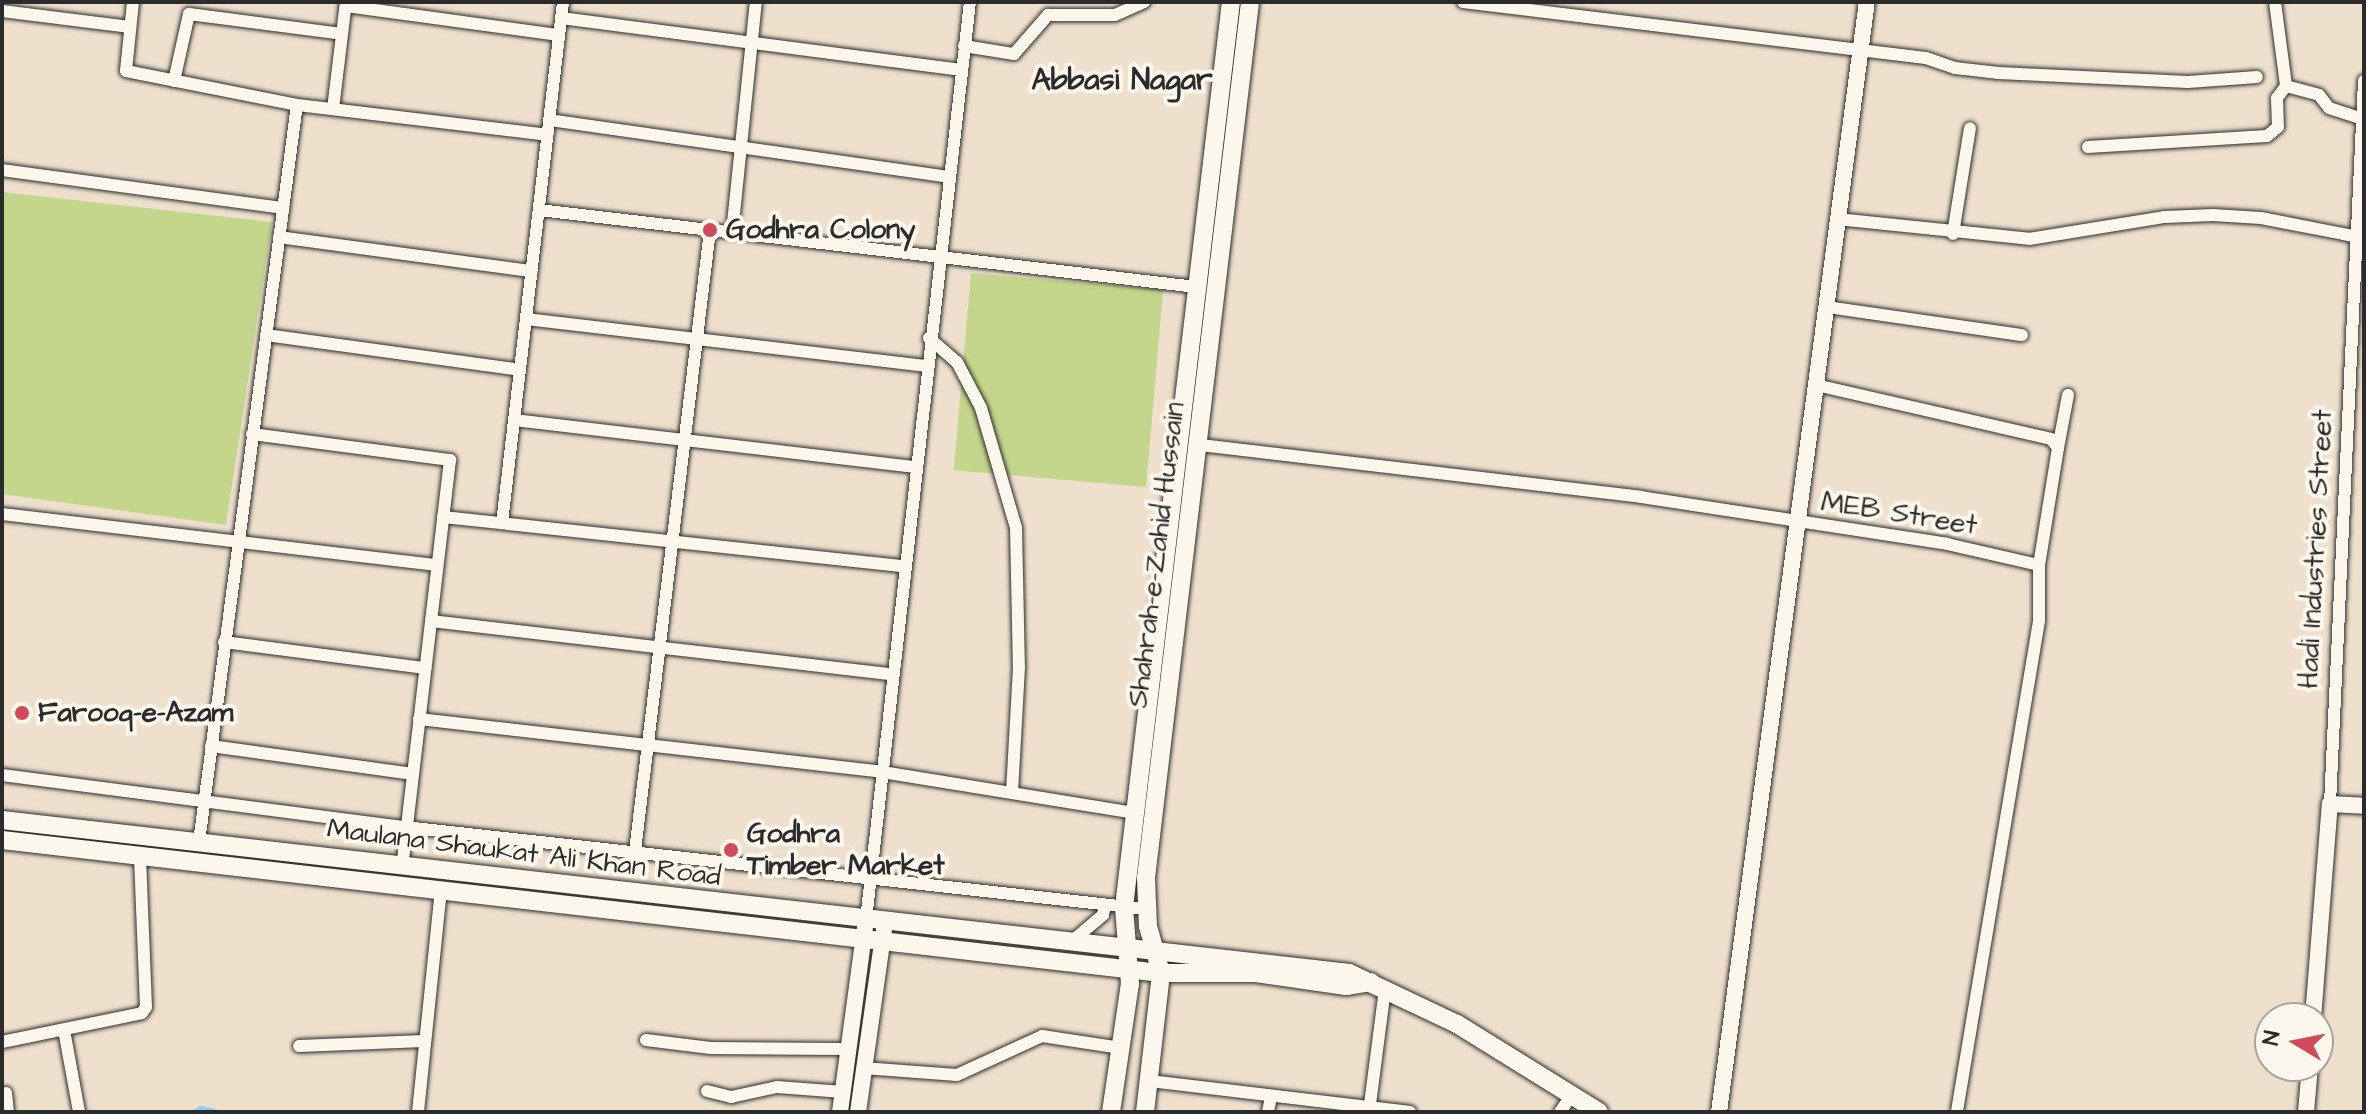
<!DOCTYPE html>
<html>
<head>
<meta charset="utf-8">
<style>
  body { margin:0 }
  #map { position:relative; width:2366px; height:1114px; overflow:hidden; background:#efe0cd; font-family:"Architects Daughter",sans-serif }
  div>[style] { position:absolute }
  [style*='--x'] { left:calc(var(--x)*1px); top:calc(var(--y)*1px); width:calc(var(--w)*1px); rotate:calc(var(--a)*1deg) }
  .green>* { inset:0; background:#c3d68b; transform-origin:0 0 }
  .stream>* { height:5px; margin:-2.5px; padding:0 2.5px; transform-origin:2.5px; border-radius:2.5px; background:#91cdf1 }
  .roads { filter:drop-shadow(0 0 2px #2b2b2b) drop-shadow(0 0 2px #2b2b2b) }
  .minor>* { height:12px; margin:-6px; padding:0 6px; transform-origin:6px; border-radius:6px; background:#fbf7ec }
  .tertiary>* { height:16px; margin:-8px; padding:0 8px; transform-origin:8px; border-radius:8px; background:#fbf7ec }
  .secondary>* { height:18px; margin:-9px; padding:0 9px; transform-origin:9px; border-radius:9px; background:#fbf7ec }
  .dots>* { width:22px; height:22px; translate:-50% -50%; box-sizing:border-box; border:4px solid #fbf7ec; border-radius:50% }
  span { translate:-50% -50%; white-space:nowrap; text-align:center; line-height:1.15; -webkit-text-stroke:8px #fbf7ec; paint-order:stroke }
  .poi-label { font-size:28px; color:#2b2b2b; font-weight:700 }
  .left { translate:0 -50%; text-align:left }
  .street-label { font-size:28px; color:#2b2b2b }
  .neighbourhood-label { font-size:30px; color:#2b2b2b; font-weight:700 }
  .frame { position:absolute; inset:0; border:4px solid #2b2b2b; pointer-events:none }
  .north { position:absolute; left:2254px; top:1002px; width:80px; height:80px; box-sizing:border-box; background:#fbf7ec; border:2px solid #a8a59f; border-radius:50%; rotate:280deg; font-size:22px; font-weight:700; line-height:32px; text-align:center; color:#2b2b2b }
  .north::after { content:''; display:block; margin:auto; width:28px; height:36px; background:#d1495b; clip-path:polygon(50% 0,100% 100%,50% 72%,0 100%) }
</style>
</head>
<body>
<div id="map">
  <div class="green">
    <div style="clip-path:polygon(2px 192px,272px 222px,226px 525px,2px 494px)"></div>
    <div style="left:971px;top:273px;width:193px;height:198px;rotate:5deg"></div>
  </div>
  <div class="stream">
    <div style="--x:193;--y:1112;--w:9;--a:-27"></div>
    <div style="--x:201;--y:1108;--w:18;--a:13"></div>
  </div>
  <div class="roads">
    <div class="minor">
      <div style="--x:133;--y:2;--w:69;--a:95.8"></div>
      <div style="--x:126;--y:71;--w:174;--a:11.2"></div>
      <div style="--x:297;--y:105;--w:252;--a:6.8"></div>
      <div style="--x:1463;--y:2;--w:466;--a:6.9"></div>
      <div style="--x:1926;--y:58;--w:31;--a:19"></div>
      <div style="--x:1955;--y:68;--w:44;--a:6.5"></div>
      <div style="--x:1999;--y:73;--w:189;--a:2.7"></div>
      <div style="--x:2188;--y:82;--w:69;--a:-4.1"></div>
      <div style="--x:2275;--y:2;--w:85;--a:82.5"></div>
      <div style="--x:2286;--y:86;--w:34;--a:15"></div>
      <div style="--x:2319;--y:95;--w:16;--a:52"></div>
      <div style="--x:2329;--y:108;--w:32;--a:18"></div>
      <div style="--x:346;--y:6;--w:215;--a:7.8"></div>
      <div style="--x:2;--y:11;--w:129;--a:7.1"></div>
      <div style="--x:561;--y:18;--w:404;--a:7.4"></div>
      <div style="--x:964;--y:46;--w:51;--a:9.1"></div>
      <div style="--x:1014;--y:54;--w:52;--a:-48.9"></div>
      <div style="--x:1048;--y:15;--w:67;--a:0"></div>
      <div style="--x:1115;--y:15;--w:32;--a:-24"></div>
      <div style="--x:174;--y:81;--w:69;--a:-77.4"></div>
      <div style="--x:189;--y:14;--w:154;--a:7.4"></div>
      <div style="--x:333;--y:109;--w:108;--a:-83.1"></div>
      <div style="--x:549;--y:120;--w:403;--a:8.1"></div>
      <div style="--x:2088;--y:147;--w:179;--a:-3.5"></div>
      <div style="--x:2267;--y:136;--w:14;--a:-39"></div>
      <div style="--x:2278;--y:127;--w:29;--a:-92"></div>
      <div style="--x:2277;--y:98;--w:15;--a:-53"></div>
      <div style="--x:2;--y:170;--w:284;--a:7.7"></div>
      <div style="--x:539;--y:210;--w:661;--a:6.68"></div>
      <div style="--x:1837;--y:219;--w:193;--a:5.9"></div>
      <div style="--x:2029;--y:239;--w:138;--a:-9.2"></div>
      <div style="--x:2165;--y:217;--w:48;--a:-2.4"></div>
      <div style="--x:2213;--y:215;--w:48;--a:3.6"></div>
      <div style="--x:2261;--y:218;--w:105;--a:11"></div>
      <div style="--x:732;--y:233;--w:232;--a:-84.1"></div>
      <div style="--x:1953;--y:234;--w:107;--a:-80.9"></div>
      <div style="--x:279;--y:237;--w:255;--a:7.7"></div>
      <div style="--x:1827;--y:307;--w:197;--a:8.2"></div>
      <div style="--x:526;--y:319;--w:402;--a:6.7"></div>
      <div style="--x:266;--y:335;--w:256;--a:7.8"></div>
      <div style="--x:929;--y:338;--w:37;--a:41"></div>
      <div style="--x:957;--y:362;--w:52;--a:62.4"></div>
      <div style="--x:981;--y:408;--w:125;--a:73.7"></div>
      <div style="--x:1016;--y:528;--w:139;--a:88.8"></div>
      <div style="--x:1019;--y:667;--w:125;--a:93.2"></div>
      <div style="--x:1816;--y:385;--w:241;--a:12.9"></div>
      <div style="--x:2051;--y:439;--w:11;--a:52"></div>
      <div style="--x:2058;--y:448;--w:119;--a:99.2"></div>
      <div style="--x:514;--y:420;--w:402;--a:6.7"></div>
      <div style="--x:252;--y:434;--w:200;--a:7.5"></div>
      <div style="--x:450;--y:460;--w:409;--a:96.7"></div>
      <div style="--x:1200;--y:445;--w:444;--a:6.7"></div>
      <div style="--x:1641;--y:497;--w:310;--a:8.7"></div>
      <div style="--x:1947;--y:544;--w:94;--a:12.9"></div>
      <div style="--x:2039;--y:565;--w:56;--a:90"></div>
      <div style="--x:2039;--y:621;--w:498;--a:99.5"></div>
      <div style="--x:2058;--y:448;--w:54;--a:-79.3"></div>
      <div style="--x:2;--y:514;--w:438;--a:6.7"></div>
      <div style="--x:443;--y:517;--w:463;--a:6.1"></div>
      <div style="--x:502;--y:523;--w:525;--a:-83.32"></div>
      <div style="--x:431;--y:621;--w:463;--a:6.6"></div>
      <div style="--x:224;--y:642;--w:203;--a:7.4"></div>
      <div style="--x:419;--y:719;--w:466;--a:6.5"></div>
      <div style="--x:882;--y:772;--w:257;--a:9.2"></div>
      <div style="--x:211;--y:746;--w:204;--a:7.9"></div>
      <div style="--x:2;--y:775;--w:406;--a:7.4"></div>
      <div style="--x:405;--y:827;--w:746;--a:6.31"></div>
      <div style="--x:2330;--y:804;--w:724;--a:-87.31"></div>
      <div style="--x:199;--y:842;--w:743;--a:-82.43"></div>
      <div style="--x:635;--y:851;--w:626;--a:-83.11"></div>
      <div style="--x:866;--y:920;--w:924;--a:-83.54"></div>
      <div style="--x:1071;--y:942;--w:42;--a:-40.2"></div>
      <div style="--x:1103;--y:915;--w:10;--a:-79"></div>
      <div style="--x:64;--y:1030;--w:83;--a:79.6"></div>
      <div style="--x:646;--y:1040;--w:65;--a:7"></div>
      <div style="--x:711;--y:1048;--w:137;--a:0.4"></div>
      <div style="--x:2;--y:1042;--w:143;--a:-11.7"></div>
      <div style="--x:142;--y:1013;--w:7;--a:-56"></div>
      <div style="--x:146;--y:1007;--w:151;--a:-92.3"></div>
      <div style="--x:299;--y:1046;--w:125;--a:-2.3"></div>
      <div style="--x:863;--y:1068;--w:94;--a:4.3"></div>
      <div style="--x:957;--y:1075;--w:94;--a:-24.6"></div>
      <div style="--x:1042;--y:1036;--w:80;--a:8.6"></div>
      <div style="--x:1150;--y:1081;--w:262;--a:6.8"></div>
      <div style="--x:707;--y:1091;--w:25;--a:14"></div>
      <div style="--x:731;--y:1097;--w:47;--a:-12.3"></div>
      <div style="--x:777;--y:1087;--w:66;--a:4.3"></div>
      <div style="--x:6;--y:1093;--w:19;--a:84"></div>
      <div style="--x:418;--y:1112;--w:224;--a:-84.1"></div>
      <div style="--x:1268;--y:1112;--w:16;--a:-79"></div>
      <div style="--x:1369;--y:1112;--w:124;--a:-82.6"></div>
      <div style="--x:1560;--y:1112;--w:21;--a:-55"></div>
    </div>
    <div class="tertiary">
      <div style="--x:2313;--y:1018;--w:215;--a:-85.5"></div>
      <div style="--x:2330;--y:804;--w:34;--a:3"></div>
      <div style="--x:840;--y:1112;--w:194;--a:-82.3"></div>
      <div style="--x:858;--y:1112;--w:192;--a:-81.9"></div>
      <div style="--x:1719;--y:1112;--w:1120;--a:-82.41"></div>
      <div style="--x:2306;--y:1112;--w:46;--a:-85"></div>
    </div>
    <div class="secondary">
      <div style="--x:2;--y:820;--w:1356;--a:6.48"></div>
      <div style="--x:1349;--y:973;--w:119;--a:25.3"></div>
      <div style="--x:1457;--y:1024;--w:167;--a:31.8"></div>
      <div style="--x:2;--y:840;--w:1167;--a:6.55"></div>
      <div style="--x:1161;--y:973;--w:95;--a:0"></div>
      <div style="--x:1256;--y:973;--w:91;--a:8.2"></div>
      <div style="--x:1346;--y:986;--w:25;--a:-9"></div>
      <div style="--x:1111;--y:1112;--w:129;--a:-81.6"></div>
      <div style="--x:1130;--y:984;--w:77;--a:-94.5"></div>
      <div style="--x:1124;--y:907;--w:911;--a:-83.26"></div>
      <div style="--x:1145;--y:1112;--w:140;--a:-83.4"></div>
      <div style="--x:1161;--y:973;--w:49;--a:-105.5"></div>
      <div style="--x:1148;--y:926;--w:48;--a:-92.4"></div>
      <div style="--x:1146;--y:878;--w:882;--a:-83.23"></div>
    </div>
  </div>
  <div class="dots">
    <div style="left:710px;top:230px;background:#d1495b"></div>
    <div style="left:22px;top:713px;background:#d1495b"></div>
    <div style="left:731px;top:850px;background:#d1495b"></div>
  </div>
  <div class="poi-label">
    <span class="left" style="left:726px;top:230px">Godhra Colony</span>
    <span class="left" style="left:38px;top:713px">Farooq-e-Azam</span>
    <span class="left" style="left:747px;top:850px">Godhra<br>Timber Market</span>
  </div>
  <div class="street-label">
    <span style="left:1899px;top:514px;rotate:9deg">MEB Street</span>
    <span style="left:2316px;top:549px;rotate:-87deg">Hadi Industries Street</span>
    <span style="left:1157px;top:555px;rotate:-83deg">Shahrah-e-Zahid Hussain</span>
    <span style="left:524px;top:853px;rotate:7deg">Maulana Shaukat Ali Khan Road</span>
  </div>
  <div class="neighbourhood-label">
    <span style="left:1122px;top:80px">Abbasi Nagar</span>
  </div>
  <div class="frame"></div>
  <div class="north">N</div>
</div>
</body>
</html>
